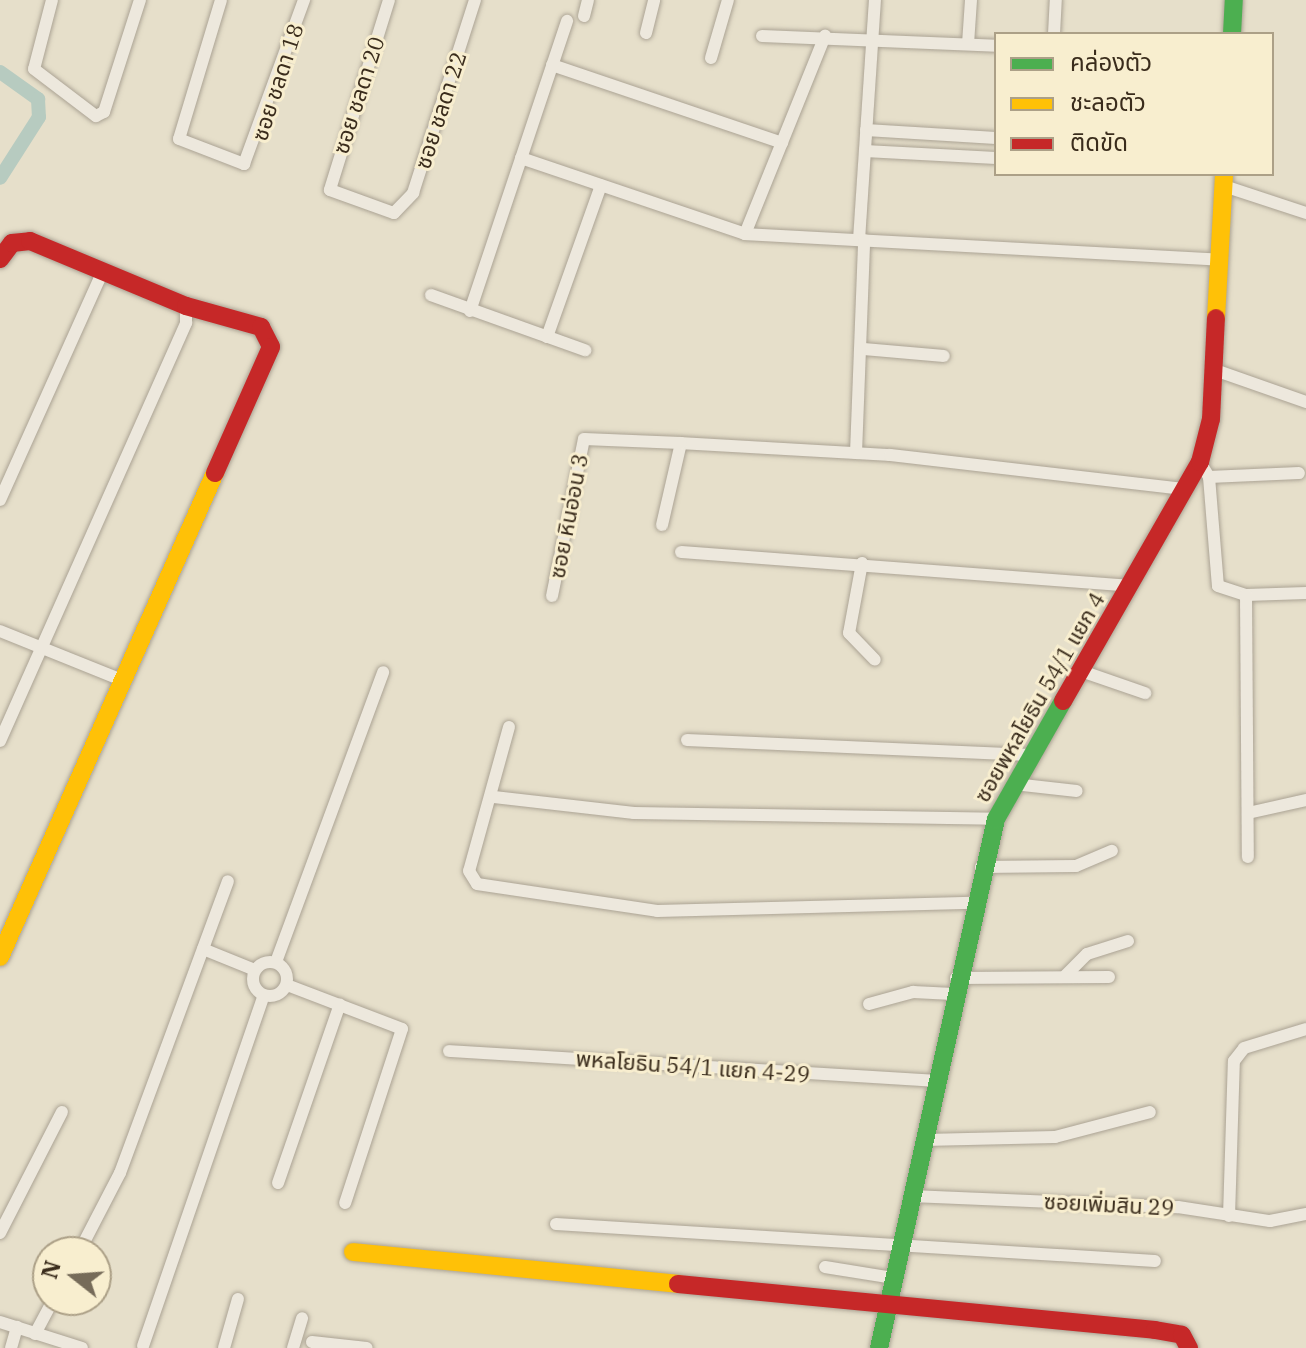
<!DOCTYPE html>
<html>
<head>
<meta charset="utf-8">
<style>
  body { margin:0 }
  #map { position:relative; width:1306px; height:1348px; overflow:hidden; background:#e6dfca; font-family:"IBM Plex Serif","Noto Sans Thai",serif }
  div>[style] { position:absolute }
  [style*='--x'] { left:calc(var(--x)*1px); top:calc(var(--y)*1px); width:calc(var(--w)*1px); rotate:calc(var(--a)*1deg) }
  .canal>* { height:14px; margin:-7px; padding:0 7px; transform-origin:7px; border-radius:7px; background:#b7cbc0 }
  .roads { filter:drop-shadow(0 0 2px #aba394) drop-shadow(0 0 2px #aba394) }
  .street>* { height:12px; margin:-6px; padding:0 6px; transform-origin:6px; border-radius:6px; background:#ede8dd }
  .street>.ring { margin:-6px; padding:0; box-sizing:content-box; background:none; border:12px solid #ede8dd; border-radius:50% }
  .fast>* { height:18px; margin:-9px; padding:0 9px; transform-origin:9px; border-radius:9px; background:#4caf50 }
  .slow>* { height:18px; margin:-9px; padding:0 9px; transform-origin:9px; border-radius:9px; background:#ffc107 }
  .jam>* { height:18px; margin:-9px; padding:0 9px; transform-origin:9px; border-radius:9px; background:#c62828 }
  span { translate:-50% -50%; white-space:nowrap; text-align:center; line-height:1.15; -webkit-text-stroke:6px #f8eecf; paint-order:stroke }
  .street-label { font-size:22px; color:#3a2c1c }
  .legend { position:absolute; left:994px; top:32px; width:280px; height:144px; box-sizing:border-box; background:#f8eecf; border:2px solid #aca087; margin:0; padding:10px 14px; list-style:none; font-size:24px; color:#3a2c1c }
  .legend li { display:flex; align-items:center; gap:16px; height:40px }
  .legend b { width:40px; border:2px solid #aca087 }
  .north { position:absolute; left:32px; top:1236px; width:80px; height:80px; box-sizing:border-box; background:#f8eecf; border:2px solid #aca087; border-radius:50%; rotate:287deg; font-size:22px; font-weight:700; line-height:32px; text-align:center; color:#3a2c1c }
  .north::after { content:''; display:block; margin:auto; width:28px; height:36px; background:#766b59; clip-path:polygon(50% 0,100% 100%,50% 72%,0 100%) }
</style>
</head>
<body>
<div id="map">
  <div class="canal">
    <div style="--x:0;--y:72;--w:47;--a:35.4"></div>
    <div style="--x:38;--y:99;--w:18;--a:87"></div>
    <div style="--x:39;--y:117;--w:72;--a:122.6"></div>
  </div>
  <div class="roads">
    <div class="street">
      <div style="--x:52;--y:0;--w:71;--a:104.6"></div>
      <div style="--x:34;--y:69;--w:78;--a:37.2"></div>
      <div style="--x:96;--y:116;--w:9;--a:-27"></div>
      <div style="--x:104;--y:112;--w:118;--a:-72.2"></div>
      <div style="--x:221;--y:0;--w:145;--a:106.8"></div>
      <div style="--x:179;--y:139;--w:70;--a:21"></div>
      <div style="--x:244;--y:164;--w:175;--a:-69.9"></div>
      <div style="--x:389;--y:0;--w:199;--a:107.3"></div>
      <div style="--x:330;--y:190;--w:68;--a:19.8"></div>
      <div style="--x:394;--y:213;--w:28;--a:-46"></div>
      <div style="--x:413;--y:193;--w:203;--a:-72.2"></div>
      <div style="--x:584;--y:16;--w:16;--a:-76"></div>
      <div style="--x:646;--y:33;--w:34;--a:-76"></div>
      <div style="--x:1054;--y:34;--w:34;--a:-87"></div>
      <div style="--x:762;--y:36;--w:234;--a:2.4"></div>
      <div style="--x:968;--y:44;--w:44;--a:-86.1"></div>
      <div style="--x:711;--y:58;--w:60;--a:-73.7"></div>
      <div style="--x:552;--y:65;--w:243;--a:18.7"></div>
      <div style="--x:866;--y:130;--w:130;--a:3.5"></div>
      <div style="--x:865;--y:151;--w:131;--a:3.1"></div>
      <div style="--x:521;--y:158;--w:237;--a:18.7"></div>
      <div style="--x:745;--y:234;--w:475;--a:3.1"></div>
      <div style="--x:1224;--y:186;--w:86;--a:18.2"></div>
      <div style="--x:745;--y:234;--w:214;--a:-68"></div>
      <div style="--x:859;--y:240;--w:241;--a:-86.2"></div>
      <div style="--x:431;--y:295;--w:164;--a:19.7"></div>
      <div style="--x:470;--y:311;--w:306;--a:-71.5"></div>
      <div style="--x:547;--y:337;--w:161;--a:-70.4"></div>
      <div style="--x:864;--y:349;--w:80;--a:5"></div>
      <div style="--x:1212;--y:369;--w:100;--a:19.3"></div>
      <div style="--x:856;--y:453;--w:213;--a:-87.8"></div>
      <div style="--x:1200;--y:462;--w:17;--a:59"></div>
      <div style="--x:1209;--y:477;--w:109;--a:85.3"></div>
      <div style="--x:1218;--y:586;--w:29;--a:18"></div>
      <div style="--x:1246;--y:595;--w:60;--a:-1.9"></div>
      <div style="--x:1209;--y:477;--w:90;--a:-2.5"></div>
      <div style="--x:0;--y:500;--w:253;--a:-65.8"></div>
      <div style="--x:662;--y:525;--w:84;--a:-77"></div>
      <div style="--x:681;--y:443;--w:209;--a:3.3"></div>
      <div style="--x:890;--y:455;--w:296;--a:6.6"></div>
      <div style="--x:681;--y:552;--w:449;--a:4.3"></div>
      <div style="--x:862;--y:563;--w:71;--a:100.5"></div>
      <div style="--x:849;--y:633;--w:37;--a:46"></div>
      <div style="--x:1246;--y:595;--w:262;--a:89.6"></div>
      <div style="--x:552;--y:596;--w:160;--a:-78.5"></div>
      <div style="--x:584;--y:439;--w:97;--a:2.4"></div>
      <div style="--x:0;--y:631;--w:131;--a:21.9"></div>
      <div style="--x:1081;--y:671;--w:68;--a:19"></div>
      <div style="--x:509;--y:727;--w:149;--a:105.5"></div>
      <div style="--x:469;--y:871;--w:15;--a:58"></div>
      <div style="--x:477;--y:884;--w:182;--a:8.5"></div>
      <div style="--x:657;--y:911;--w:316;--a:-1.5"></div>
      <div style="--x:687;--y:740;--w:343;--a:2.5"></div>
      <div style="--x:0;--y:741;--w:458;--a:-66"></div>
      <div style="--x:186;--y:323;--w:17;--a:-90"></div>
      <div style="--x:1014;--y:784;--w:63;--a:6.3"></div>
      <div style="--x:494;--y:797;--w:141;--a:6.5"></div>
      <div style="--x:634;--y:813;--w:362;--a:0.9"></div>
      <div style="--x:1248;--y:813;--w:59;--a:-12.6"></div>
      <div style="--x:981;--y:867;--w:95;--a:-0.6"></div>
      <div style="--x:1076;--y:866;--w:39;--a:-23"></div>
      <div style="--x:203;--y:949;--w:56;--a:22"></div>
      <div class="ring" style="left:253px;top:962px;width:22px;height:22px"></div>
      <div style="--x:276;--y:962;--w:309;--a:-69.7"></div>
      <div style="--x:1065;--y:976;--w:31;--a:-45"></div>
      <div style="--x:1087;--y:954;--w:43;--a:-17.6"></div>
      <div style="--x:956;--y:978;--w:153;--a:-0.4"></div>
      <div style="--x:287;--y:985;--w:123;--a:20.9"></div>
      <div style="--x:402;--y:1029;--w:183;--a:108.1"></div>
      <div style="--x:869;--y:1004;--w:46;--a:-15.3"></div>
      <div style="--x:913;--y:992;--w:40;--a:2.9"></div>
      <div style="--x:449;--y:1051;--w:488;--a:3.5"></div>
      <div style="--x:924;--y:1140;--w:131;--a:-1.3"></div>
      <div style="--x:1055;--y:1137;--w:98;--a:-14.7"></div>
      <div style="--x:278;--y:1183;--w:189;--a:-70.9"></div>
      <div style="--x:911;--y:1196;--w:267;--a:2.4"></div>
      <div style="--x:1178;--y:1207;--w:93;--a:8.7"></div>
      <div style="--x:1270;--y:1221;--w:37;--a:-11"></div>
      <div style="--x:1229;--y:1216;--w:155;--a:-88.2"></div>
      <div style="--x:1234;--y:1061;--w:16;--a:-52"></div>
      <div style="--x:1244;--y:1048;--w:65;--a:-17"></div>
      <div style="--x:556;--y:1224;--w:600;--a:3.53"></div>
      <div style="--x:0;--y:1233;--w:136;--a:-62.9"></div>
      <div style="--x:79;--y:1252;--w:89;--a:-62.6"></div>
      <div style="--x:120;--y:1173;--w:311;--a:-69.7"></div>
      <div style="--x:825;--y:1267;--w:70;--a:9.1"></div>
      <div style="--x:0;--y:1322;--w:86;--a:17.6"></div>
      <div style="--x:35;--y:1334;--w:38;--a:-62"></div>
      <div style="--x:312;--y:1342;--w:55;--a:6.2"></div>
      <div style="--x:143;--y:1346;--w:371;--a:-71"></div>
      <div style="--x:11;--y:1348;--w:22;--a:-74"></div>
      <div style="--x:224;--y:1348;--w:51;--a:-74.1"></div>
      <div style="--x:293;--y:1348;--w:31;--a:-73"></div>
    </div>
    <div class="fast">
      <div style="--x:1232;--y:34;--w:34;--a:-87"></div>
      <div style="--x:879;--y:1348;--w:542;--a:-77.53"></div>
      <div style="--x:996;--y:819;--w:136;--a:-60.4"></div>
    </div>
    <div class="slow">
      <div style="--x:1216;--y:318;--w:144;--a:-86.8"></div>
      <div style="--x:0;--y:957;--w:530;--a:-66.05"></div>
      <div style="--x:353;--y:1252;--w:327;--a:5.6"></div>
    </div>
    <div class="jam">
      <div style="--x:0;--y:259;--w:20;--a:-53"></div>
      <div style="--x:12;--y:243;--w:18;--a:-6"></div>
      <div style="--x:30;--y:241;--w:169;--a:22.6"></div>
      <div style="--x:186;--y:306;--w:78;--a:15.6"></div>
      <div style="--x:261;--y:327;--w:22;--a:63"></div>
      <div style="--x:271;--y:347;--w:138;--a:114"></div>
      <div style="--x:1063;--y:701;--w:275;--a:-60.2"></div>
      <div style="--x:1200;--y:462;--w:44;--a:-75.7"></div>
      <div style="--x:1211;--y:419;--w:101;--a:-87.2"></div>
      <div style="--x:678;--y:1284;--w:479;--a:5.5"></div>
      <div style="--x:1155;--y:1330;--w:27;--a:10"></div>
      <div style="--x:1182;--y:1335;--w:15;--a:62"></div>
    </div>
  </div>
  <div class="street-label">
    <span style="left:277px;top:82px;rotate:-72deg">ซอย ชลดา 18</span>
    <span style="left:358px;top:95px;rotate:-72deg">ซอย ชลดา 20</span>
    <span style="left:440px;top:110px;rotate:-72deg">ซอย ชลดา 22</span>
    <span style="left:568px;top:516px;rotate:-79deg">ซอย หินอ่อน 3</span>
    <span style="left:1039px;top:697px;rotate:-60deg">ซอยพหลโยธิน 54/1 แยก 4</span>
    <span style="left:693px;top:1066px;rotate:4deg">พหลโยธิน 54/1 แยก 4-29</span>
    <span style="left:1109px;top:1204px;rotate:3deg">ซอยเพิ่มสิน 29</span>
  </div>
  <ul class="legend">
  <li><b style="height:10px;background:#4caf50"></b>คล่องตัว</li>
  <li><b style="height:10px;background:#ffc107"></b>ชะลอตัว</li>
  <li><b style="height:10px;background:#c62828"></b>ติดขัด</li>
  </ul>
  <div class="north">N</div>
</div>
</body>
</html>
